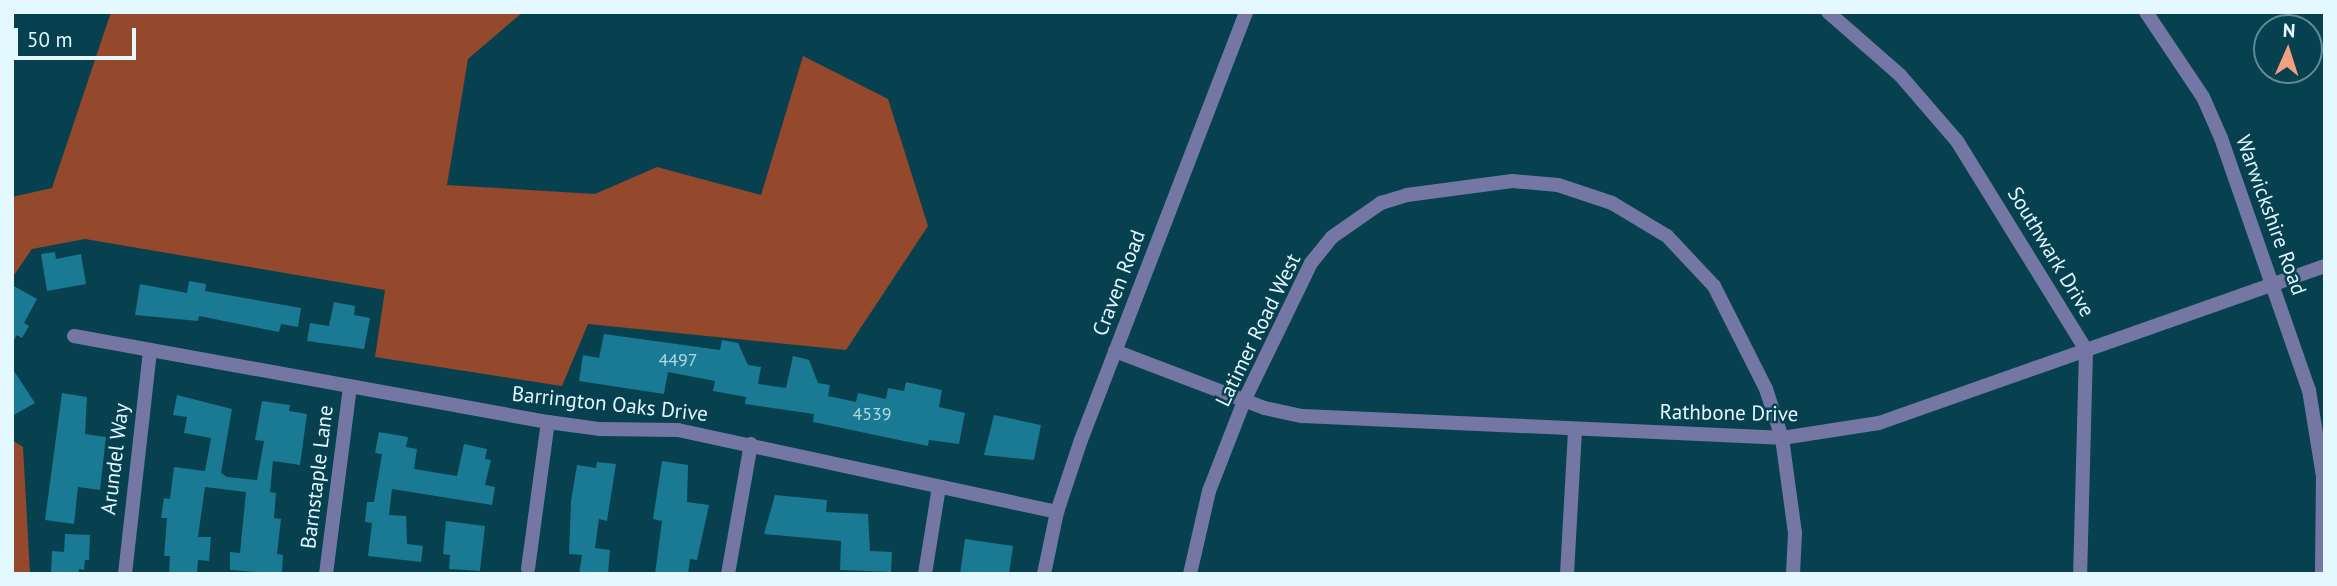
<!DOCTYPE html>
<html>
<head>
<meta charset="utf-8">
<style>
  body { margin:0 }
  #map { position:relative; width:2337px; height:586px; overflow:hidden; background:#07404f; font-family:"PT Sans",sans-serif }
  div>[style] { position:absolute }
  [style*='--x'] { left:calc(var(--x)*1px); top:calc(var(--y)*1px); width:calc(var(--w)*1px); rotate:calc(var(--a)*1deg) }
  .green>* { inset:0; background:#94492c }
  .building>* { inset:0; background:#1a7993 }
  .minor>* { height:14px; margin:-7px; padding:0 7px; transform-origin:7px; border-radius:7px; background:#7477a4 }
  .tertiary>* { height:14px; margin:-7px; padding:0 7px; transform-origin:7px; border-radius:7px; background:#7477a4 }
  span { translate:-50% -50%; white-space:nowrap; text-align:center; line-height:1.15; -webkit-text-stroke:5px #07404f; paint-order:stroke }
  .number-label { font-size:18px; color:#b1d8e4 }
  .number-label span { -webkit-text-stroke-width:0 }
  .street-label { font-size:21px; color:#e3f8ff }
  .frame { position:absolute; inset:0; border:14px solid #e3f8ff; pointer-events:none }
  .north { position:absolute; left:2253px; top:14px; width:70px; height:70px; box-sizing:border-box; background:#07404f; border:2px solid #5f8a95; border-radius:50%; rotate:3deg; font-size:19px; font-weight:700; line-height:28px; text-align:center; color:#e3f8ff }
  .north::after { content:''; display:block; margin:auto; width:24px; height:32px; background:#f2a081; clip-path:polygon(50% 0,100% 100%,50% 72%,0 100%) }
  .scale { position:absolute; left:14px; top:28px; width:122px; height:32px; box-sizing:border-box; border:4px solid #e3f8ff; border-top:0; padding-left:9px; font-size:21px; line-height:24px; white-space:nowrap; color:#e3f8ff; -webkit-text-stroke:5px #07404f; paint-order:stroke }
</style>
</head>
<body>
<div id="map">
  <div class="green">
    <div style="clip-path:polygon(111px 12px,523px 12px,468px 59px,447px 185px,595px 194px,657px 167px,761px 195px,803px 56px,888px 99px,928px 226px,846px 350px,588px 324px,562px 386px,375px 357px,385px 290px,85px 239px,32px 249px,12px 278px,12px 197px,52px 188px)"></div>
    <div style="clip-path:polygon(12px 440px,23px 447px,30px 574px,12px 574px)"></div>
  </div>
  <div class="building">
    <div style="clip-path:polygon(55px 252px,56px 259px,81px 254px,86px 284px,47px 291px,41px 254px)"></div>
    <div style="clip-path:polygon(189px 281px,206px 284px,205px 291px,301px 308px,298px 327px,281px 324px,279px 332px,199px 316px,198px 321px,135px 315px,140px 284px,187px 293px)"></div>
    <div style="clip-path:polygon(12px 285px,37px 299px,24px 323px,29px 326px,22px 338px,17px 335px,12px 343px)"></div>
    <div style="clip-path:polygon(334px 302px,355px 306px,354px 315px,370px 318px,364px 349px,307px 341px,310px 323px,329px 326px)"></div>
    <div style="clip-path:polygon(604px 334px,720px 350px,722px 340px,738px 343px,748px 365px,761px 367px,758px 384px,786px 388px,793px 356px,809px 360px,818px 383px,830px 385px,828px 396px,856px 402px,858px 393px,886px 399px,888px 388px,904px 391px,906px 382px,942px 390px,939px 407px,965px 413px,959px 444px,929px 440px,928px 446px,813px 422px,814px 414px,745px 404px,746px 397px,713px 391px,715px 381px,668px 372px,664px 394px,579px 381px,583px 355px,599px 358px)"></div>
    <div style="clip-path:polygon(12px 368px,35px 403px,12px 416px)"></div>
    <div style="clip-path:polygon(62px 393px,87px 397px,85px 434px,106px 437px,100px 490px,78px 487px,74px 524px,45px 520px)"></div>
    <div style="clip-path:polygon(177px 395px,232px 409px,221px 473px,227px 477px,257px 480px,264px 441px,255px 440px,262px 401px,290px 405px,289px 411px,307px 414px,300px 465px,273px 461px,270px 492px,276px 493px,274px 518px,281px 519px,277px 554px,283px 555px,282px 574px,230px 570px,230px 552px,240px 553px,246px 492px,205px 487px,198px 537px,211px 537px,209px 561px,198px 560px,197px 574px,169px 574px,170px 556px,164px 556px,167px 518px,161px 518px,164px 498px,170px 499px,174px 467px,205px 471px,211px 438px,184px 433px,187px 417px,173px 415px)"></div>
    <div style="clip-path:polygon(994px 415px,1041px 425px,1034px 460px,984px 455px)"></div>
    <div style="clip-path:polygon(379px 432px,408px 437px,406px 447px,417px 449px,414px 469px,457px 476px,464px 444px,487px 449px,485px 459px,491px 460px,485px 485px,495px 487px,492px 505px,392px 489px,389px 515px,406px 516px,407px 544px,423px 546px,421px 562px,368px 556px,372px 523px,365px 522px,367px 502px,374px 502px,382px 454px,375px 453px)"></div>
    <div style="clip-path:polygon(662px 461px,688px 465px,687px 502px,709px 505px,697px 560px,690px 559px,688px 574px,655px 574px,662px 521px,653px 519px)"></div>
    <div style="clip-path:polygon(597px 462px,616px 464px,607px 521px,599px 519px,595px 548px,610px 550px,608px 574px,579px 574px,582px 555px,569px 554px,571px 501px,577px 465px,596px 468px)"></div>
    <div style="clip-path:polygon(775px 495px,827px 500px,826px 512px,868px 514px,870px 551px,892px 552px,891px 572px,840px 570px,841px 541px,764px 534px)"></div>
    <div style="clip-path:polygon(446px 521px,485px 526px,480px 571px,449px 569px,450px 555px,443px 554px)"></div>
    <div style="clip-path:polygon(65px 534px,90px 535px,89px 560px,85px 560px,84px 570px,79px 569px,78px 574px,51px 574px,52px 551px,64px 552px)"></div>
    <div style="clip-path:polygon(965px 539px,1013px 546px,1009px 574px,960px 574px)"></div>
  </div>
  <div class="minor">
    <div style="--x:1828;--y:12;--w:96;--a:41.2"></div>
    <div style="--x:1900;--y:75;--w:87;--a:49.2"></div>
    <div style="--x:1957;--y:141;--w:246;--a:58.3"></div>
    <div style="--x:2086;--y:350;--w:224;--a:91.5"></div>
    <div style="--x:2146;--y:12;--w:102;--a:56.2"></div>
    <div style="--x:2203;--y:97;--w:45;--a:66.3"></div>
    <div style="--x:2221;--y:138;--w:267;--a:70.8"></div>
    <div style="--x:2309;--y:390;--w:87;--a:80.8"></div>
    <div style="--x:2323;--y:476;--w:98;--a:90.6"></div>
    <div style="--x:74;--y:336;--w:482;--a:10.3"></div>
    <div style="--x:548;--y:422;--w:51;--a:7.8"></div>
    <div style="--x:599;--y:429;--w:79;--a:0.7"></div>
    <div style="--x:678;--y:430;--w:388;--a:12.2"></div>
    <div style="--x:1115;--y:351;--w:160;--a:20.9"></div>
    <div style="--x:1264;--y:408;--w:40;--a:12"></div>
    <div style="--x:1303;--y:416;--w:480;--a:2.6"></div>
    <div style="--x:1782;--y:438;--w:98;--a:-8.8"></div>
    <div style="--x:1879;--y:423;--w:473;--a:-19.4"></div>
    <div style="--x:528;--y:569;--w:148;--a:-82.3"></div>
    <div style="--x:125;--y:574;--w:224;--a:-83.6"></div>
    <div style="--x:326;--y:574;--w:189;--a:-82.7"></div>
    <div style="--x:728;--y:574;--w:132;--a:-80"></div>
    <div style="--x:925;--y:574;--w:88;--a:-80.9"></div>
    <div style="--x:1190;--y:574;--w:85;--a:-77.1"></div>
    <div style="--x:1209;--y:491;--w:97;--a:-68.7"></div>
    <div style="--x:1244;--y:401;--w:153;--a:-64.1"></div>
    <div style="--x:1311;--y:263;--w:33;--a:-51"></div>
    <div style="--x:1332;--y:237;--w:60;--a:-34.8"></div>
    <div style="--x:1381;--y:203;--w:27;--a:-17"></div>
    <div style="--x:1407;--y:195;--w:106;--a:-7.6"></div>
    <div style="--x:1512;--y:181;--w:46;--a:5"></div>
    <div style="--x:1558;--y:185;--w:57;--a:18.4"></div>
    <div style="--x:1612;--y:203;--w:64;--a:31"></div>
    <div style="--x:1667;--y:236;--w:69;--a:46.8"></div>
    <div style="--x:1714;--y:286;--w:115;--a:63.2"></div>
    <div style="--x:1766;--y:389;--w:52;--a:71.9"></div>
    <div style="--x:1782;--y:438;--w:96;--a:82.2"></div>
    <div style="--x:1795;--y:533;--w:41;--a:92.8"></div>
    <div style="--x:1567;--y:574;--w:144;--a:-86.8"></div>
  </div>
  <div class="tertiary">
    <div style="--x:1044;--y:574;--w:63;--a:-78.2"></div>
    <div style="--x:1057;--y:512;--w:76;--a:-71.6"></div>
    <div style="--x:1081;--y:440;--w:459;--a:-68.9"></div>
  </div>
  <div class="number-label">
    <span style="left:678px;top:360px">4497</span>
    <span style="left:872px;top:414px">4539</span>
  </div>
  <div class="street-label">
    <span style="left:2271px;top:215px;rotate:70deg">Warwickshire Road</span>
    <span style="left:2051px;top:252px;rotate:59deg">Southwark Drive</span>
    <span style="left:1119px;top:283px;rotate:-69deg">Craven Road</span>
    <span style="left:1258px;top:330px;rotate:-64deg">Latimer Road West</span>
    <span style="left:610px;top:404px;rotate:6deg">Barrington Oaks Drive</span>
    <span style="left:1729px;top:413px;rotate:1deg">Rathbone Drive</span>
    <span style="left:115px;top:459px;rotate:-83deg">Arundel Way</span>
    <span style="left:317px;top:477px;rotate:-83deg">Barnstaple Lane</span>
  </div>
  <div class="frame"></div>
  <div class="north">N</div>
  <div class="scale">50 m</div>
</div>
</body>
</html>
